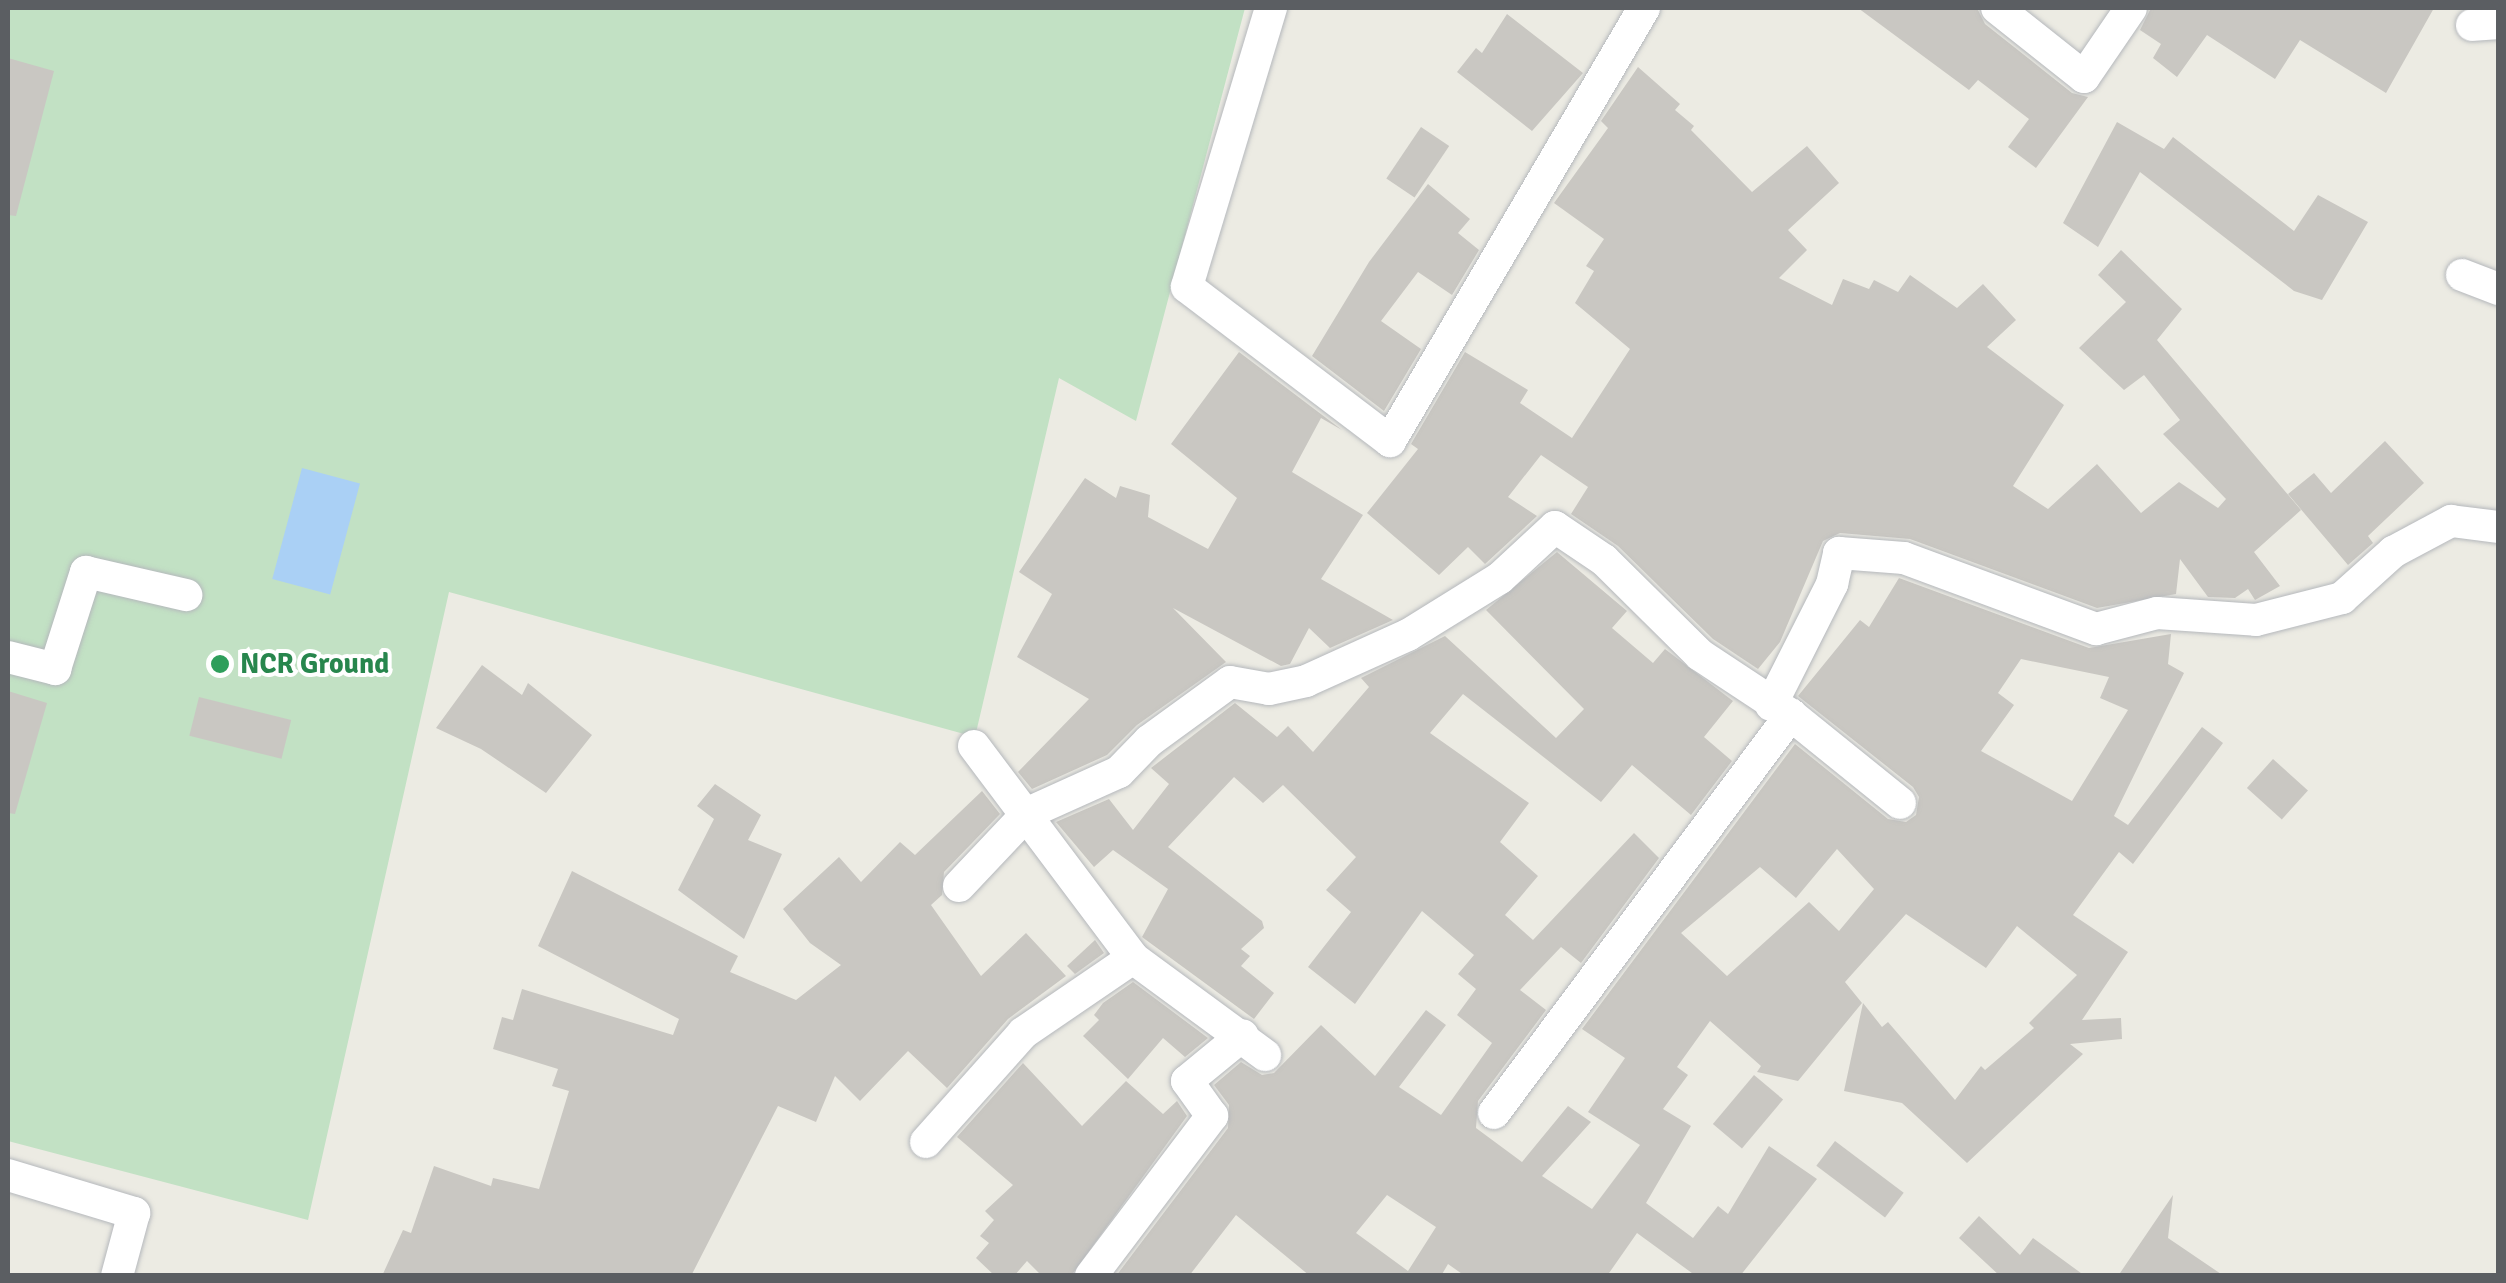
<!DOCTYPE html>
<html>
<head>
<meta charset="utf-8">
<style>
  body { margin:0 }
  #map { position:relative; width:2506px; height:1283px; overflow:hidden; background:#ecebe3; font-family:Signika,sans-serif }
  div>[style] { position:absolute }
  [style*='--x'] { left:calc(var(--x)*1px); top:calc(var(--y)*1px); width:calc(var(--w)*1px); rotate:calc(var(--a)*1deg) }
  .green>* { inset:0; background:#c2e1c4 }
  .water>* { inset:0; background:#aad0f5; transform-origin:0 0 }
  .building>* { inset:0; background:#c9c7c2; transform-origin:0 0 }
  .roads { filter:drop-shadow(0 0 2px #b5b8bc) drop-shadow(0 0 2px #b5b8bc) }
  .minor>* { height:32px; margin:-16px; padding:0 16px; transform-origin:16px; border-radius:16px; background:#fff }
  .dots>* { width:28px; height:28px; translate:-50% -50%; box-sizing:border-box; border:5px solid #fff; border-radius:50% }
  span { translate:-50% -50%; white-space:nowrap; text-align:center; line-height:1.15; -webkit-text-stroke:8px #fff; paint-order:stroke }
  .leisure-label { font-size:28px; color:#27864d; font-weight:700 }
  .left { translate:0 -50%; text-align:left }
  .frame { position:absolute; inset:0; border:10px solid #5b5e62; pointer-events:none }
</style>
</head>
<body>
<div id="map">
  <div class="green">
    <div style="clip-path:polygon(8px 8px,1245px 8px,1136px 421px,1059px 378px,975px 737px,449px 592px,308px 1220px,8px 1141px)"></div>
  </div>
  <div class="water">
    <div style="left:302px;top:468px;width:60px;height:115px;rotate:15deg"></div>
  </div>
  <div class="building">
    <div style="clip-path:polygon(1858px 8px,1977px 8px,1985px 24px,2072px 93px,2088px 97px,2036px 168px,2008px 147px,2029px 119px,1978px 80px,1969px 90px)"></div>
    <div style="clip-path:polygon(2151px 8px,2434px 8px,2386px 93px,2300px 40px,2275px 79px,2207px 35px,2177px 77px,2153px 58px,2161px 44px,2140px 30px)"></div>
    <div style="clip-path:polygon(1507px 14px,1583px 73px,1532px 131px,1457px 72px,1476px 48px,1482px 53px)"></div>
    <div style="clip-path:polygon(8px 58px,54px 71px,16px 216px,8px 215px)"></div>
    <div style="clip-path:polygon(1638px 67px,1680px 104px,1675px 110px,1694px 126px,1691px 130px,1752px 192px,1807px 146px,1839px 183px,1788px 230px,1807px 250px,1779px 278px,1832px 305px,1843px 279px,1869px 289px,1874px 280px,1898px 292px,1910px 275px,1957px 308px,1983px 284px,2016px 320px,1987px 347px,2064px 405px,2013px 486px,2048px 509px,2097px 464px,2141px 513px,2179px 482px,2218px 508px,2226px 499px,2163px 434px,2180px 420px,2144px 375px,2124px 390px,2079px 348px,2126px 302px,2098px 275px,2121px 250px,2182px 309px,2157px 340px,2301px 510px,2254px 552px,2280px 586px,2255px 600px,2248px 589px,2235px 598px,2208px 597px,2180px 559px,2176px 594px,2097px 608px,1910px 539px,1840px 533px,1823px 541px,1780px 642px,1758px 669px,1713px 639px,1618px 546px,1571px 514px,1588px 487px,1541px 455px,1508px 497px,1537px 516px,1485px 564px,1468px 547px,1439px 575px,1367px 513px,1418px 449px,1411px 444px,1465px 352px,1528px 390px,1520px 403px,1572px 438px,1630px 349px,1575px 303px,1594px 271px,1586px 266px,1604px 239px,1554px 203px,1608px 128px,1601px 121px)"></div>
    <div style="clip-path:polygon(2117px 122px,2164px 149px,2173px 137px,2294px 231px,2318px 195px,2368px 222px,2322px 300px,2294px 291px,2140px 172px,2098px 247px,2063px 223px)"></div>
    <div style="left:1421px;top:127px;width:34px;height:62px;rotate:34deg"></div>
    <div style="clip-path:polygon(1428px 184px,1470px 219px,1458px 233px,1479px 250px,1452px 295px,1418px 272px,1381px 321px,1421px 349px,1384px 411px,1312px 356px,1369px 262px)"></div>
    <div style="clip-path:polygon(1239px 352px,1342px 430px,1321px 418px,1292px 472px,1363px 515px,1321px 579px,1393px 620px,1330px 648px,1309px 628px,1290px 664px,1281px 666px,1173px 608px,1226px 662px,1137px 725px,1107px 755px,1032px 789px,1018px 772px,1089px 699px,1017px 657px,1052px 594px,1019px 572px,1085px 478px,1116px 498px,1120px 486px,1150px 495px,1148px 517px,1208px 549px,1237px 498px,1171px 444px)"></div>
    <div style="clip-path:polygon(2385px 441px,2424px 483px,2368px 536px,2373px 543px,2348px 565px,2288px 494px,2314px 473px,2331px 493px)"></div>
    <div style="clip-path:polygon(evenodd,1557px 552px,1627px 611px,1612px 628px,1653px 663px,1665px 649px,1733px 701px,1704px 737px,1732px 761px,1691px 815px,1632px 765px,1601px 802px,1463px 694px,1430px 733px,1529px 803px,1500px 842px,1538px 876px,1505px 915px,1533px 940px,1634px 833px,1659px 858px,1581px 963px,1561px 947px,1520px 990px,1546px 1010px,1478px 1101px,1476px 1128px,1522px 1162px,1568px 1106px,1591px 1122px,1542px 1176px,1592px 1209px,1640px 1145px,1588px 1112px,1625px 1058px,1582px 1029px,1795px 744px,1888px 819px,1906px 822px,1916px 815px,1919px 797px,1913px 787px,1798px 696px,1860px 620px,1869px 627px,1899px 578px,2089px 648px,2171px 634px,2168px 664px,2184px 673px,2114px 816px,2128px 825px,2202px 727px,2223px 743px,2133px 864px,2119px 852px,2073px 915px,2128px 952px,2082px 1020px,2121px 1018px,2122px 1039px,2070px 1044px,2083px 1054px,1967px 1163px,1902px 1103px,1844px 1091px,1863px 1003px,1882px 1027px,1888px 1022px,1955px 1100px,1981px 1066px,1985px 1070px,2034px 1028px,2029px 1023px,2077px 975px,2017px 926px,1986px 968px,1906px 914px,1845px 982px,1862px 1003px,1798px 1081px,1757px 1072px,1761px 1066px,1710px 1021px,1677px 1067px,1688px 1075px,1663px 1109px,1691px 1126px,1646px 1203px,1693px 1238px,1718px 1206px,1728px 1214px,1769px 1146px,1817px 1179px,1740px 1276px,1696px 1276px,1637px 1233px,1607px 1276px,1465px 1276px,1448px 1264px,1441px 1276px,1310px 1276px,1236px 1215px,1189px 1276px,1116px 1276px,1228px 1128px,1229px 1105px,1214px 1085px,1241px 1062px,1262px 1075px,1274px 1073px,1321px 1025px,1375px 1076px,1426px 1010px,1446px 1025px,1399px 1087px,1441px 1115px,1492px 1043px,1457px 1015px,1476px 989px,1458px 974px,1474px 955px,1422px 911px,1355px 1004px,1308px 967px,1351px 912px,1326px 890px,1356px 857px,1283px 785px,1263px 803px,1234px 777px,1168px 847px,1262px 921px,1264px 928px,1241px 949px,1250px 956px,1241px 966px,1274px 993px,1254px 1019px,1142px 937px,1168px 889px,1113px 850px,1094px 867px,1056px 822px,1109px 799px,1133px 830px,1169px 784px,1151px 768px,1235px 703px,1277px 737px,1288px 726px,1313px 752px,1369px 687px,1361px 678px,1445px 636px,1556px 738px,1584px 709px,1486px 610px,1557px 552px,2021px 659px,2109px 677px,2100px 698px,2128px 710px,2072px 801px,1981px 751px,2014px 705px,1998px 693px,2021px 659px,1557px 552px,1837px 849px,1874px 889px,1839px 931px,1809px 902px,1727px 976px,1681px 933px,1760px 867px,1796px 898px,1837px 849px,1557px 552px,1387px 1195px,1436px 1227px,1408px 1271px,1356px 1233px,1387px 1195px)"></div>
    <div style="clip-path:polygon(482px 665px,522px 695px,528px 683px,592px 735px,546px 793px,481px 749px,436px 728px)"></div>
    <div style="clip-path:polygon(8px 691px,47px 703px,15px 814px,8px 813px)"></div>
    <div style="left:199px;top:697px;width:95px;height:40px;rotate:14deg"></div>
    <div style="left:2273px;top:759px;width:47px;height:39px;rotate:42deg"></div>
    <div style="clip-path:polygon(715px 784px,761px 815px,748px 840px,782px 854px,744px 939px,678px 890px,714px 819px,697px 806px)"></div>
    <div style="clip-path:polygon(982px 791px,1000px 814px,944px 872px,942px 895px,931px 905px,981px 976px,1026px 933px,1066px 976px,1008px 1019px,947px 1088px,908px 1051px,860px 1101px,835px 1076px,816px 1122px,778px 1106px,691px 1276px,382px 1276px,403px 1230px,411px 1233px,434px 1166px,491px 1186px,493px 1178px,539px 1189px,569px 1091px,552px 1086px,558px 1069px,493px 1049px,502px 1017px,513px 1020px,522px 989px,673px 1035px,679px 1019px,538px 946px,572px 871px,738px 956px,730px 972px,796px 1000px,841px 965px,810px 943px,783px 909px,839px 857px,861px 882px,900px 842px,915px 855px)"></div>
    <div style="clip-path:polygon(1095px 940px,1104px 953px,1075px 974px,1067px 966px)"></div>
    <div style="clip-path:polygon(1133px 982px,1208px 1038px,1185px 1057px,1163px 1038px,1128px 1079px,1083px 1036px,1099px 1020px,1094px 1015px,1103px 1003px)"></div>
    <div style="clip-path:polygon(1023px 1063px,1082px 1126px,1126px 1081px,1163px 1114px,1177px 1101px,1187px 1116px,1071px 1276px,1042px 1276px,1027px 1261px,1014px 1276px,995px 1276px,976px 1258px,989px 1243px,980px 1236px,994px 1220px,985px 1211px,1013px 1185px,957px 1137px)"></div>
    <div style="left:1754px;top:1075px;width:38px;height:64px;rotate:40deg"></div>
    <div style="left:1835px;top:1141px;width:86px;height:31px;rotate:37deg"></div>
    <div style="clip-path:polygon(2173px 1195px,2168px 1238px,2224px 1276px,2118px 1276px)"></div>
    <div style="clip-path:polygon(1979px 1216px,2020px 1255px,2033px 1238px,2085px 1276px,2000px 1276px,1959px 1238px)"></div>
  </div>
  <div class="roads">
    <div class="minor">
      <div style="--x:1271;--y:8;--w:291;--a:106.8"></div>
      <div style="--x:1187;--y:287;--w:255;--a:37.2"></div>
      <div style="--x:1390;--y:441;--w:502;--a:-59.6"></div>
      <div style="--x:1997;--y:8;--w:111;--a:38.4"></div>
      <div style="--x:2084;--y:77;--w:83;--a:-55.7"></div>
      <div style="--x:2472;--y:25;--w:26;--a:-4"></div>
      <div style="--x:2462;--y:275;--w:39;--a:21"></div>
      <div style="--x:8;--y:657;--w:49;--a:14.3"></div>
      <div style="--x:55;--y:669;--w:102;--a:-72.3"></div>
      <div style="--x:86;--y:572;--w:103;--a:13"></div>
      <div style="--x:1771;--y:705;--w:136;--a:-63.2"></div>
      <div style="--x:1832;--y:584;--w:32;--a:-77"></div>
      <div style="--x:1839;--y:553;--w:65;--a:4.4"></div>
      <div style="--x:1904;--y:558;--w:205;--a:20.3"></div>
      <div style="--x:2096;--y:629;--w:63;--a:-14.7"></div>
      <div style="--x:2157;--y:613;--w:99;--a:4"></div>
      <div style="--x:2256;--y:620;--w:89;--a:-14.3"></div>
      <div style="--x:2342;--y:598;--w:69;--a:-42"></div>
      <div style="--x:2393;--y:552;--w:66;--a:-28.1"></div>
      <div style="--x:2451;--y:521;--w:47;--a:7.3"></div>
      <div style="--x:974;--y:746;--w:265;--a:53.1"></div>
      <div style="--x:1133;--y:958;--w:164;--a:36.3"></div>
      <div style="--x:959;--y:886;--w:100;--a:-46.6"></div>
      <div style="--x:1028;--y:813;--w:100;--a:-24.3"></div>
      <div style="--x:1119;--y:772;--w:43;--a:-45.9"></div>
      <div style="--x:1149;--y:741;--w:100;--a:-36.1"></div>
      <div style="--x:1230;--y:682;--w:40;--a:10"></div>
      <div style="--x:1269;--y:689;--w:38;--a:-12"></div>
      <div style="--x:1306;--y:681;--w:112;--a:-24.3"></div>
      <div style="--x:1408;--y:635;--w:108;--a:-31.8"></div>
      <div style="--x:1500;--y:578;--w:75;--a:-42.8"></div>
      <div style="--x:1555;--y:527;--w:59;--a:34"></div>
      <div style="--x:1604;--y:560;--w:135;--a:44.7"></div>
      <div style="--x:1700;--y:655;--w:109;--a:33.4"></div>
      <div style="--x:1791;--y:715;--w:140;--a:38.9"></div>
      <div style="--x:1494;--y:1113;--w:497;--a:-53.3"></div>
      <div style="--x:926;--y:1142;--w:146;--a:-48.3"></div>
      <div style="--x:1023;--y:1033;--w:133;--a:-34.3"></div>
      <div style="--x:8;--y:1175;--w:132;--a:16.8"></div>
      <div style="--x:134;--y:1213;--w:65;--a:105.1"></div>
      <div style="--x:1091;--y:1276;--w:201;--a:-52.9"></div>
      <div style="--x:1212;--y:1116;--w:43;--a:-125.5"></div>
      <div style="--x:1187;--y:1081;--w:72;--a:-39.4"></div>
    </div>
  </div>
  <div class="dots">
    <div style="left:220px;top:664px;background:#2e9e5b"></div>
  </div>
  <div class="leisure-label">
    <span class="left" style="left:240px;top:664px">NCR Ground</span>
  </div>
  <div class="frame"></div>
</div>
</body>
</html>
